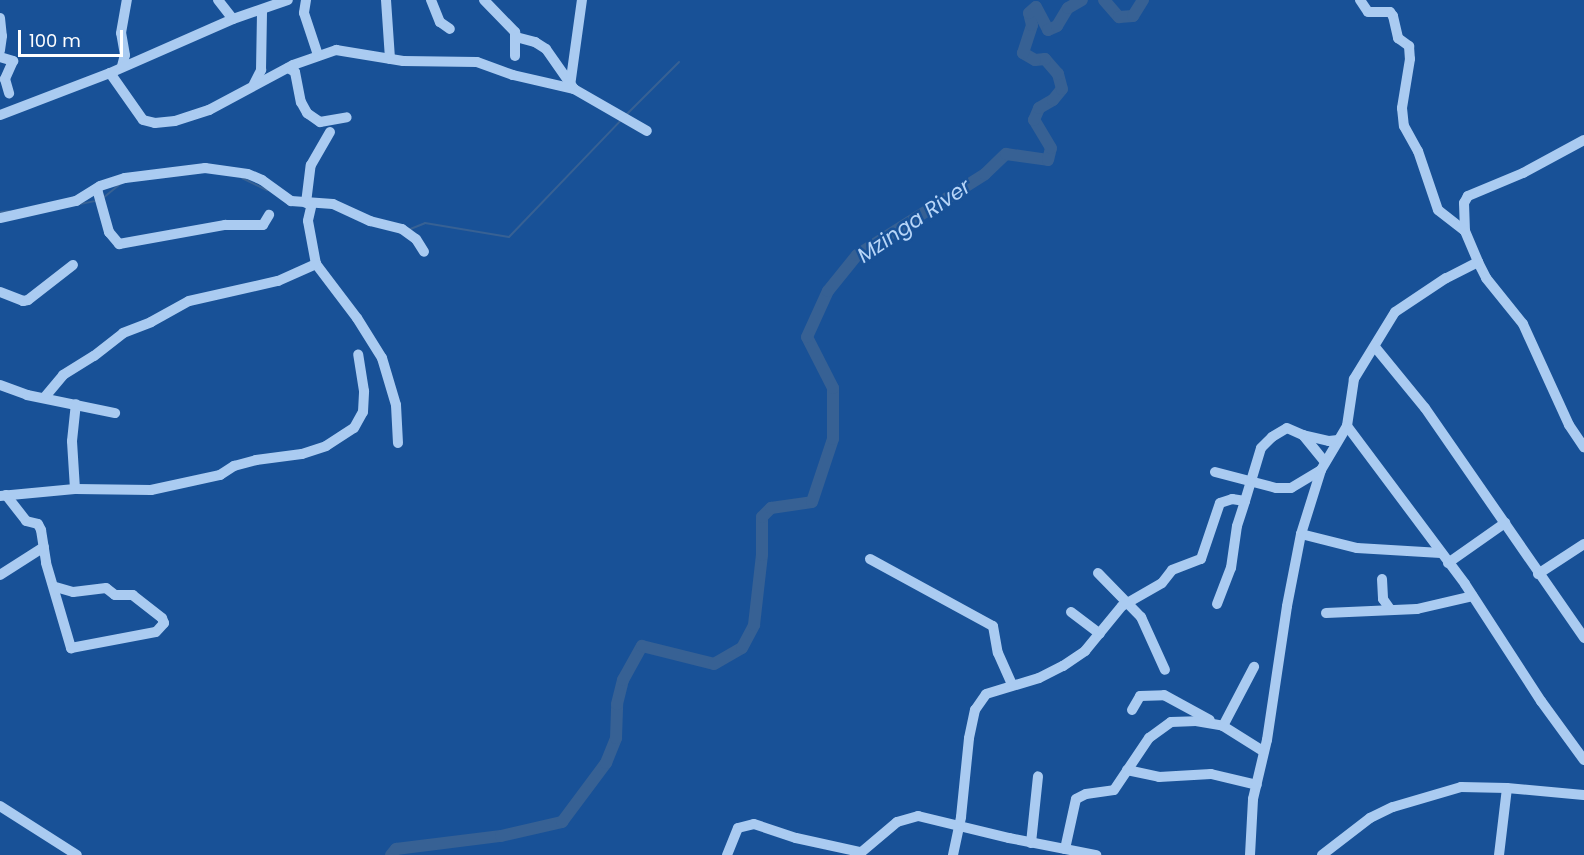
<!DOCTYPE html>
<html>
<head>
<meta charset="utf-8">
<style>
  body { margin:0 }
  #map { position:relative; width:1584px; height:855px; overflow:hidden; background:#185197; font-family:Poppins,sans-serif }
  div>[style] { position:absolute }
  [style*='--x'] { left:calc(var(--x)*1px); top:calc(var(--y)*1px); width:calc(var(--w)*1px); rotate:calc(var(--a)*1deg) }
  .stream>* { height:2px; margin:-1px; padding:0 1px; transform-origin:1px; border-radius:1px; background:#376194 }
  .river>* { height:12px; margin:-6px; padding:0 6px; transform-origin:6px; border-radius:6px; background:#376194 }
  .minor>* { height:10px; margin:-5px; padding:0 5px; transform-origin:5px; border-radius:5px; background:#aacbf1 }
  span { translate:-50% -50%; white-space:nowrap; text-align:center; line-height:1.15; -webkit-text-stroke:5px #185197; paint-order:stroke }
  .water-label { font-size:21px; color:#b7d5f8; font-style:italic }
  .scale { position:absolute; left:18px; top:30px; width:105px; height:27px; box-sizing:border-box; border:3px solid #fff; border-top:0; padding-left:8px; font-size:18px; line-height:21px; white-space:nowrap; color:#fff; -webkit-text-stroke:4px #185197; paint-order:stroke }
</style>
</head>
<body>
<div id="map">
  <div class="stream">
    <div style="--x:626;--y:115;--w:75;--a:-45"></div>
    <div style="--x:242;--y:178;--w:28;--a:26"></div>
    <div style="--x:103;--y:198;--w:21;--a:-39"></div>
    <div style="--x:80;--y:204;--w:15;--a:-11"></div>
    <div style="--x:0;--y:212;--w:9;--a:-6"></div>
    <div style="--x:408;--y:230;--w:18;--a:-22"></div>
    <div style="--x:425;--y:223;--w:85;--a:9.5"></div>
    <div style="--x:509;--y:237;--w:163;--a:-46.2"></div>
  </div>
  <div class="river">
    <div style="--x:1104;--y:0;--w:23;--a:49"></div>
    <div style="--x:1119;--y:17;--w:14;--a:-4"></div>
    <div style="--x:1133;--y:16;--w:19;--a:-58"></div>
    <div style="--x:391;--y:855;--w:8;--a:-50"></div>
    <div style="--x:396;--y:849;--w:106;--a:-7.1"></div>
    <div style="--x:501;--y:836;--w:63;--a:-12.9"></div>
    <div style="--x:562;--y:822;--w:74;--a:-53.3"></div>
    <div style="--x:606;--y:763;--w:27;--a:-68"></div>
    <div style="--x:616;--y:738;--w:34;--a:-88"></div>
    <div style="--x:617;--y:704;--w:25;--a:-76"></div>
    <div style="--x:623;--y:680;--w:39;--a:-61"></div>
    <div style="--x:642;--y:646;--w:74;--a:14"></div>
    <div style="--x:714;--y:664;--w:32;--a:-30"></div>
    <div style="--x:742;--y:648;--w:26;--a:-62"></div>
    <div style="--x:754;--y:625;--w:70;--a:-83.5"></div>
    <div style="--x:762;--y:555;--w:38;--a:-90"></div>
    <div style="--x:762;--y:517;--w:13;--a:-45"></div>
    <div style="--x:771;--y:508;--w:41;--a:-8.3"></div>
    <div style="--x:812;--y:502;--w:66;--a:-71.6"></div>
    <div style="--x:833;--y:439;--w:51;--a:-90"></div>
    <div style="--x:833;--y:388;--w:57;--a:-117"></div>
    <div style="--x:807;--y:337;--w:51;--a:-65.5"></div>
    <div style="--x:828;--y:291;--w:46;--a:-51.1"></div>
    <div style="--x:857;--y:255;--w:151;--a:-32.3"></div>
    <div style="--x:985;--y:174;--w:29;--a:-44"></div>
    <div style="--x:1006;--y:154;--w:42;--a:8.1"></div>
    <div style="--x:1048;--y:160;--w:12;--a:-76"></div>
    <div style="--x:1051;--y:148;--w:33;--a:-121"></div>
    <div style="--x:1034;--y:120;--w:13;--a:-67"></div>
    <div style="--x:1039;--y:108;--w:16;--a:-30"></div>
    <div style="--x:1053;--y:100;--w:14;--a:-51"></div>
    <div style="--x:1062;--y:89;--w:16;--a:-105"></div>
    <div style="--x:1058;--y:74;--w:20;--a:-131"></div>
    <div style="--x:1045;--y:59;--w:10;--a:174"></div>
    <div style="--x:1035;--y:60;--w:14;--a:-150"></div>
    <div style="--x:1023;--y:53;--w:29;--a:-72"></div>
    <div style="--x:1032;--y:25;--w:12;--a:-104"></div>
    <div style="--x:1029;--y:13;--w:9;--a:-41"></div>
    <div style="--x:1036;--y:7;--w:26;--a:62"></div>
    <div style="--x:1048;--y:30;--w:10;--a:-24"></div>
    <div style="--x:1057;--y:26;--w:21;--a:-59"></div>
    <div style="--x:1068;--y:8;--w:16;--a:-30"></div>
  </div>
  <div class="minor">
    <div style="--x:218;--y:0;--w:24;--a:52"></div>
    <div style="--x:306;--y:0;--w:13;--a:99"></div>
    <div style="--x:304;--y:13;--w:44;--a:71.6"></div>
    <div style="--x:386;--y:0;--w:59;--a:86.1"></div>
    <div style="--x:431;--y:0;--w:24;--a:68"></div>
    <div style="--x:440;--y:22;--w:12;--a:35"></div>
    <div style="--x:484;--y:0;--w:45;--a:45.9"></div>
    <div style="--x:515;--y:32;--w:24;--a:90"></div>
    <div style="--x:1360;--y:0;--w:14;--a:56"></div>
    <div style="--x:1368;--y:12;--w:22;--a:0"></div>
    <div style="--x:1390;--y:12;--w:5;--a:53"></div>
    <div style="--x:1393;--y:16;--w:23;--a:77"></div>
    <div style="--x:1398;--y:38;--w:14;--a:36"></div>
    <div style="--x:1409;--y:46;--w:13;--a:86"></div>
    <div style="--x:1410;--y:59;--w:50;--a:99.3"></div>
    <div style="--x:1402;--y:108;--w:18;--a:84"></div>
    <div style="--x:1404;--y:126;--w:29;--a:61"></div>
    <div style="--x:1418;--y:151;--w:62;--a:71.3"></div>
    <div style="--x:1438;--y:210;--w:34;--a:38"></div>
    <div style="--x:0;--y:18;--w:18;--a:84"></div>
    <div style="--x:2;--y:36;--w:15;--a:98"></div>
    <div style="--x:516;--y:37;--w:20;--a:15"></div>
    <div style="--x:535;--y:42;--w:13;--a:32"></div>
    <div style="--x:546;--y:49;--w:49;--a:55"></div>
    <div style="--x:574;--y:89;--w:84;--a:29.9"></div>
    <div style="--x:0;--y:57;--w:14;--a:17"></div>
    <div style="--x:13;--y:61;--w:20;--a:114"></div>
    <div style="--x:5;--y:79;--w:15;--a:74"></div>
    <div style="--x:122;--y:66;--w:11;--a:-75"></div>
    <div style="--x:125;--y:55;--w:22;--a:-100"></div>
    <div style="--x:121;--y:33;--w:34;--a:-80"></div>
    <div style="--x:288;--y:68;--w:8;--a:30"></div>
    <div style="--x:295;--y:72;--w:31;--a:79"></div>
    <div style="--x:301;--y:102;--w:13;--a:61"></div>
    <div style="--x:307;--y:113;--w:16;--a:35"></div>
    <div style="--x:320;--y:122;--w:27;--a:-10"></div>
    <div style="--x:110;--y:73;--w:57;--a:54.9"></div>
    <div style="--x:143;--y:120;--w:12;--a:14"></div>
    <div style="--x:155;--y:123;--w:20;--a:-6"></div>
    <div style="--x:175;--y:121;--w:36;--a:-18"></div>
    <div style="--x:209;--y:110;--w:95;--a:-28.2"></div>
    <div style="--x:293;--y:65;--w:46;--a:-19.2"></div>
    <div style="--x:336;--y:50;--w:68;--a:9.3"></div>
    <div style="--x:403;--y:61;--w:74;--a:0.8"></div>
    <div style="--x:477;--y:62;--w:38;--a:20"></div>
    <div style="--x:513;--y:75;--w:63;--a:12.9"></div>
    <div style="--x:254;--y:84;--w:16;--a:-63"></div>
    <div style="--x:261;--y:70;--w:60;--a:-89"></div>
    <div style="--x:570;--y:86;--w:87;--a:-82.1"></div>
    <div style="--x:0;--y:115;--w:118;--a:-20.9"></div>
    <div style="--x:110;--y:73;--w:134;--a:-23.7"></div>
    <div style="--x:233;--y:19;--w:58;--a:-19.1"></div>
    <div style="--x:1584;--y:140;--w:69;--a:151.6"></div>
    <div style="--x:1523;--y:173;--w:60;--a:157.3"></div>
    <div style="--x:1468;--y:196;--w:8;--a:120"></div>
    <div style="--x:1464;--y:203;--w:28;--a:88"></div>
    <div style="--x:1465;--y:231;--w:34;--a:67"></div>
    <div style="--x:1478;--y:262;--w:18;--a:63"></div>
    <div style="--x:1486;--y:278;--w:59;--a:51.2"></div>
    <div style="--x:1523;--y:324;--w:111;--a:65.5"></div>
    <div style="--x:1569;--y:425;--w:27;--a:56"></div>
    <div style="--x:97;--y:189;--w:45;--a:74.4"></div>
    <div style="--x:109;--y:232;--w:16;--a:50"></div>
    <div style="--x:119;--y:244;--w:108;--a:-10.2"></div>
    <div style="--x:225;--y:225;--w:38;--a:0"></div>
    <div style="--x:263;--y:225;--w:12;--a:-59"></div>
    <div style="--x:306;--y:203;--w:38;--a:-83"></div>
    <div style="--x:311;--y:165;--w:38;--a:-60"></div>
    <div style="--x:312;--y:203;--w:18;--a:103"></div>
    <div style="--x:308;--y:221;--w:44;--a:79.5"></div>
    <div style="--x:316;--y:264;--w:68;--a:52.8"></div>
    <div style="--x:357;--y:318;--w:47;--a:58"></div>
    <div style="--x:382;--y:358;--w:49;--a:73.4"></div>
    <div style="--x:396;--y:405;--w:38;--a:87"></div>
    <div style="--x:0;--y:218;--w:78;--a:-12.6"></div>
    <div style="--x:76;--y:201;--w:28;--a:-32"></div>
    <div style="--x:100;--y:186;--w:26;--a:-18"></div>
    <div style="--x:125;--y:178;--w:81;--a:-7.1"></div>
    <div style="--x:205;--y:168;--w:43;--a:7.9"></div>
    <div style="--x:248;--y:174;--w:15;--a:23"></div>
    <div style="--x:262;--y:180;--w:36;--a:36"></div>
    <div style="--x:291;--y:201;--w:42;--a:4.1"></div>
    <div style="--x:333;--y:204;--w:41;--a:24.7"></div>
    <div style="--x:370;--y:221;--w:33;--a:14"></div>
    <div style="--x:402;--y:229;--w:17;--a:36"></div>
    <div style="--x:416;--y:239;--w:15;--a:58"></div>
    <div style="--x:1478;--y:262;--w:36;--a:153"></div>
    <div style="--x:1446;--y:278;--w:61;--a:146.3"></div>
    <div style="--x:1395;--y:312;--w:79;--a:121.5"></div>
    <div style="--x:1354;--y:379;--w:48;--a:98.5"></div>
    <div style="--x:1347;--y:426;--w:197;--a:53.2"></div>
    <div style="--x:1465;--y:584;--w:140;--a:57"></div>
    <div style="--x:1541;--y:701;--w:73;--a:53.9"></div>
    <div style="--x:0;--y:292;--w:25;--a:21"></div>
    <div style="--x:23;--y:301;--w:5;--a:-11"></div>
    <div style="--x:28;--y:300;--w:57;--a:-37.9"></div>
    <div style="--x:1375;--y:347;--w:79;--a:50.7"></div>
    <div style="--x:1425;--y:408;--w:280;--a:55.3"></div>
    <div style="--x:0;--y:385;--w:29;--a:20"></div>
    <div style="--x:27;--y:395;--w:90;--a:11.6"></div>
    <div style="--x:44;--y:398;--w:30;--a:-50"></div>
    <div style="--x:63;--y:375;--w:36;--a:-32"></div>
    <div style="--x:94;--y:356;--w:37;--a:-38"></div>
    <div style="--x:123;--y:333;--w:30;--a:-21"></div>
    <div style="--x:151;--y:322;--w:43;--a:-28.9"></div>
    <div style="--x:189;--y:301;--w:91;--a:-12.7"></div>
    <div style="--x:278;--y:281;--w:42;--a:-24.1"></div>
    <div style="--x:1303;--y:435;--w:35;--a:51"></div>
    <div style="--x:1215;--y:472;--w:63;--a:14.7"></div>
    <div style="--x:1276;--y:488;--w:15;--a:0"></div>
    <div style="--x:1291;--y:488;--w:35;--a:-31"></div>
    <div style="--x:1321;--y:470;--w:51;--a:-59.4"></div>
    <div style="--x:76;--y:489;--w:75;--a:0.8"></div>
    <div style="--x:151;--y:490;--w:71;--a:-12.3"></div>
    <div style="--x:220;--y:475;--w:17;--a:-33"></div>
    <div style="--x:234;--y:466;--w:23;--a:-15"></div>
    <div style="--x:256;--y:460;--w:46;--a:-7.4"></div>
    <div style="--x:302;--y:454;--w:25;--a:-18"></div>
    <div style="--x:326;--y:446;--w:33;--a:-33"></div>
    <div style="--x:354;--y:428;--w:18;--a:-61"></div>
    <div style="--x:363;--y:412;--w:21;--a:-87"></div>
    <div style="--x:364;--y:391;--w:37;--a:-99"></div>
    <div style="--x:6;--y:495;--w:33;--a:52"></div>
    <div style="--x:26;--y:521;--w:12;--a:14"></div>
    <div style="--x:38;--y:524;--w:7;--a:63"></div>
    <div style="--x:41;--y:530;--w:33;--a:81"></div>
    <div style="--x:46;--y:563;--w:89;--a:73.6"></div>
    <div style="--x:71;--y:648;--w:86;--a:-10.7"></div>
    <div style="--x:156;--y:632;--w:12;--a:-48"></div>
    <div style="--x:164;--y:623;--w:5;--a:-112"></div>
    <div style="--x:162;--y:618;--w:37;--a:-142"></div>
    <div style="--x:133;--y:595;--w:18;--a:180"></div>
    <div style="--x:115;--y:595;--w:11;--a:-142"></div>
    <div style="--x:106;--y:588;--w:33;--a:173"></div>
    <div style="--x:73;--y:592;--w:19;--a:-164"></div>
    <div style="--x:0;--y:496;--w:75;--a:-5.3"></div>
    <div style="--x:75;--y:489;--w:48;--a:-93.6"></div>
    <div style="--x:72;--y:441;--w:37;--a:-84"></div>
    <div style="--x:1301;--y:534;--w:58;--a:14"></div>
    <div style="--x:1357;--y:548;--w:84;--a:3.4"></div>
    <div style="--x:870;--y:559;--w:140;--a:28.6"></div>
    <div style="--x:993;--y:626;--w:27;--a:80"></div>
    <div style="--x:998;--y:653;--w:35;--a:66"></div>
    <div style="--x:1448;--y:563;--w:70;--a:-35.1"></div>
    <div style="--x:1098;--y:573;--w:62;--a:45.7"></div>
    <div style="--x:1141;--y:617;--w:58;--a:65.6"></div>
    <div style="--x:1538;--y:574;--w:55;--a:-33.1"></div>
    <div style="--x:0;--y:575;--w:52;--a:-32.5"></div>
    <div style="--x:1382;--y:579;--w:20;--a:87"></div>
    <div style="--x:1383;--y:599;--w:12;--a:55"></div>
    <div style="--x:1217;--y:604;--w:39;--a:-69"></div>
    <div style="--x:1231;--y:568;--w:42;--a:-81.9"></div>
    <div style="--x:1237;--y:526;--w:26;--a:-72"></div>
    <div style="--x:1071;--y:612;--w:36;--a:37"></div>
    <div style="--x:1326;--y:613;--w:91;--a:-2.5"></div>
    <div style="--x:1417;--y:609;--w:57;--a:-13.1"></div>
    <div style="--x:1132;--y:710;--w:16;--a:-60"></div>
    <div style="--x:1140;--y:696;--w:24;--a:-2"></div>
    <div style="--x:1164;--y:695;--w:52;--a:28.5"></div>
    <div style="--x:1223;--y:726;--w:67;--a:-62.3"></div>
    <div style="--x:1127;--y:770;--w:33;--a:12"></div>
    <div style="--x:1159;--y:777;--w:52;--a:-3.3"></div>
    <div style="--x:1211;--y:774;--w:47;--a:13.4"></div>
    <div style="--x:0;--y:806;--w:91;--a:32.5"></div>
    <div style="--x:1031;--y:843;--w:67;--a:-84"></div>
    <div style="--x:1065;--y:849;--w:51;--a:-77.6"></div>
    <div style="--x:1076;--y:799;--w:11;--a:-27"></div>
    <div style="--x:1086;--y:794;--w:28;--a:-8"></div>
    <div style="--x:1114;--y:790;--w:63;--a:-56.1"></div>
    <div style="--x:1149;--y:738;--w:27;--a:-36"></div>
    <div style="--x:1171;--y:722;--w:25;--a:-2"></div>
    <div style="--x:1196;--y:721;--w:27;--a:10"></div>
    <div style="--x:1223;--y:726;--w:47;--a:32"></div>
    <div style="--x:727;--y:855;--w:29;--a:-68"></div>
    <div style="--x:738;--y:828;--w:16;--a:-14"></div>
    <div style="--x:754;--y:824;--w:44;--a:18.4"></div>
    <div style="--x:796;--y:838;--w:66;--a:12.3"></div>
    <div style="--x:858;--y:855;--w:51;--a:-40.2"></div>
    <div style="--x:897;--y:822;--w:22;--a:-16"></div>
    <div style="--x:918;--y:816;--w:94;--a:13.6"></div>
    <div style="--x:1009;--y:838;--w:89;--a:11.1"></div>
    <div style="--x:953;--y:855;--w:39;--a:-78"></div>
    <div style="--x:961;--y:817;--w:79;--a:-84.2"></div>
    <div style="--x:969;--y:738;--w:29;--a:-78"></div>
    <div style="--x:975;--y:710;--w:19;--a:-55"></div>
    <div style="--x:986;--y:694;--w:55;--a:-16.8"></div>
    <div style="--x:1039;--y:678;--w:27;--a:-27"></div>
    <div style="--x:1063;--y:666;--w:27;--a:-34"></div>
    <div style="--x:1085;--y:651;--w:58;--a:-50.6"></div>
    <div style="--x:1122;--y:606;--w:46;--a:-29.9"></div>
    <div style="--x:1162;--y:583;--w:16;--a:-52"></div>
    <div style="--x:1172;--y:570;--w:31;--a:-21"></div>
    <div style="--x:1201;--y:559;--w:59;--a:-71.3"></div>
    <div style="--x:1220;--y:503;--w:13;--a:-18"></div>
    <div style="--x:1232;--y:499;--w:13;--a:9"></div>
    <div style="--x:1245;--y:501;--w:55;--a:-73.2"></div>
    <div style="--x:1261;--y:448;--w:16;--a:-45"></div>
    <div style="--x:1272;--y:437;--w:17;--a:-31"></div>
    <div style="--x:1287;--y:428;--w:17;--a:24"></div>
    <div style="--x:1303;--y:435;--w:27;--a:13"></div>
    <div style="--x:1329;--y:441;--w:9;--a:-6"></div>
    <div style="--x:1250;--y:855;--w:56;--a:-86.9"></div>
    <div style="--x:1253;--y:799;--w:61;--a:-76.7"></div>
    <div style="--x:1267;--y:740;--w:135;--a:-81.5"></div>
    <div style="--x:1287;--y:606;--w:73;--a:-79"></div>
    <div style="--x:1301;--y:534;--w:67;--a:-72.6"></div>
    <div style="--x:1322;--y:855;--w:61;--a:-37.6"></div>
    <div style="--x:1370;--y:818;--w:25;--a:-26"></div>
    <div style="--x:1393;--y:807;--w:71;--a:-16.4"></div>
    <div style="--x:1461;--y:787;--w:46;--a:1.2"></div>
    <div style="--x:1507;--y:788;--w:77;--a:5.2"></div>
    <div style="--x:1499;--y:855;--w:67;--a:-83.2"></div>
  </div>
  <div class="water-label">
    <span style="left:914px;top:221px;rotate:-34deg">Mzinga River</span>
  </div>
  <div class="scale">100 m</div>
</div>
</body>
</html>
